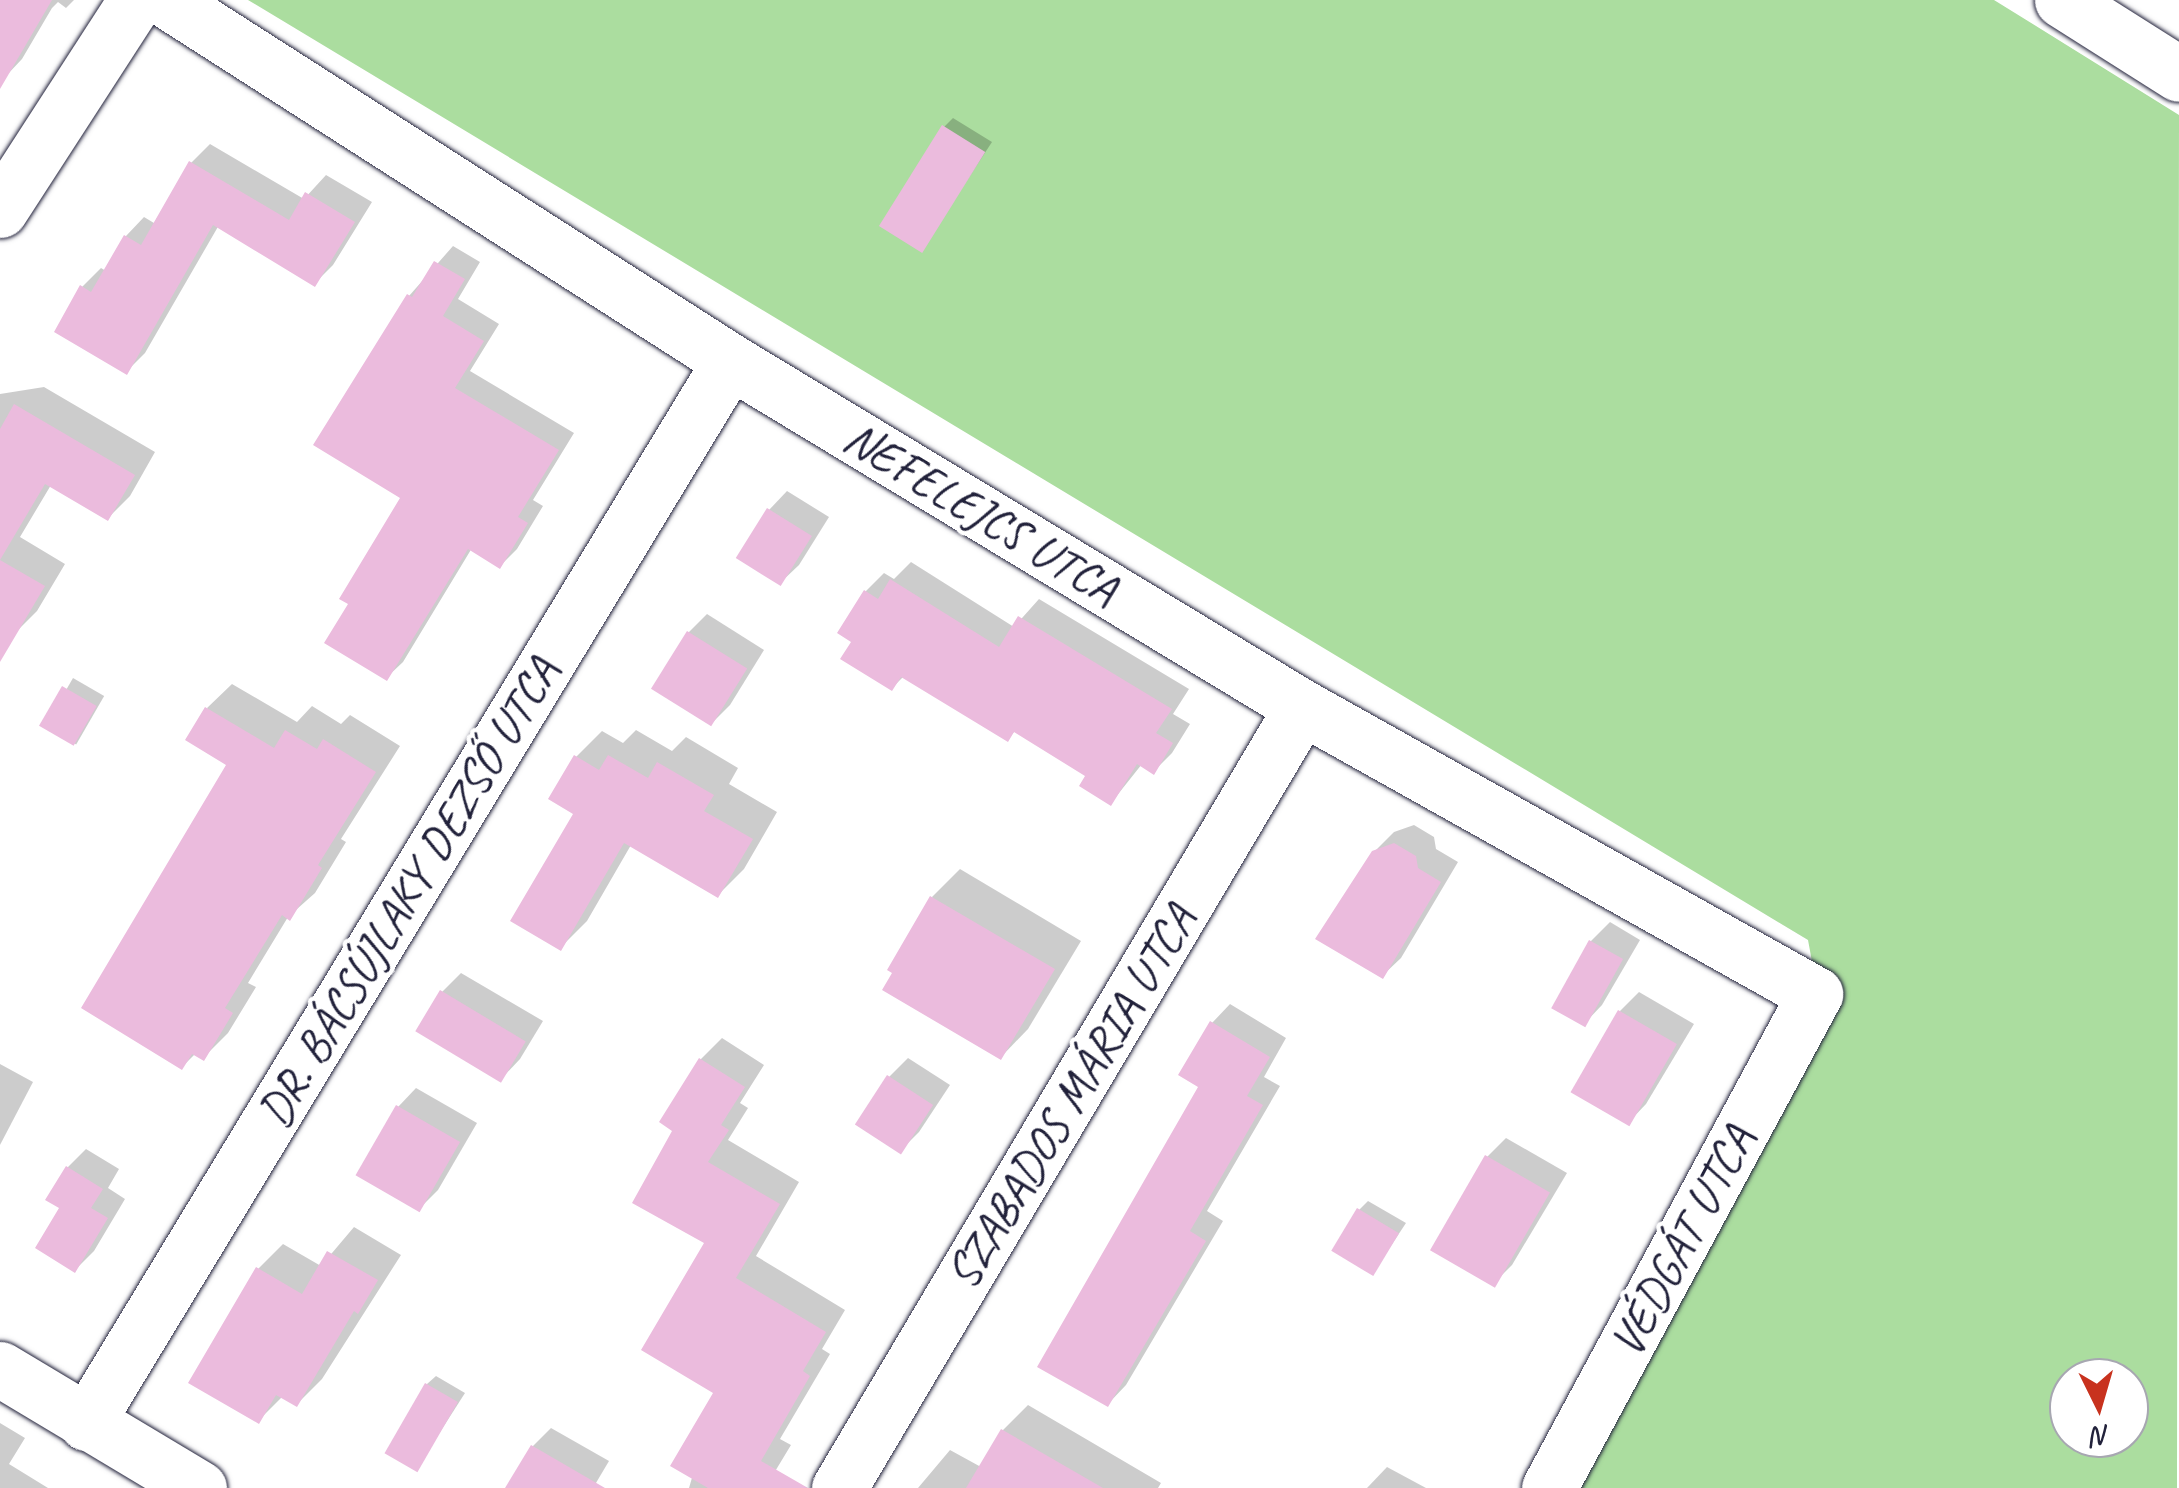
<!DOCTYPE html>
<html>
<head>
<meta charset="utf-8">
<style>
  body { margin:0 }
  #map { position:relative; width:2179px; height:1488px; overflow:hidden; background:#fff; font-family:Caveat,sans-serif }
  div>[style] { position:absolute }
  [style*='--x'] { left:calc(var(--x)*1px); top:calc(var(--y)*1px); width:calc(var(--w)*1px); rotate:calc(var(--a)*1deg) }
  .green>* { inset:0; background:#abdd9f }
  .shadow>* { inset:0; background:#0003; transform-origin:0 0 }
  .building>* { inset:0; background:#ebbbdd; transform-origin:0 0 }
  .roads { filter:drop-shadow(0 0 2px #22223b) drop-shadow(0 0 2px #22223b) }
  .street>* { height:55px; margin:-27.5px; padding:0 27.5px; transform-origin:27.5px; border-radius:27.5px; background:#fff }
  span { translate:-50% -50%; white-space:nowrap; text-align:center; line-height:1.15; -webkit-text-stroke:9px #fff; paint-order:stroke }
  .street-label { font-size:48px; color:#22223b }
  .north { position:absolute; left:2049px; top:1358px; width:100px; height:100px; box-sizing:border-box; background:#fff; border:2px solid #a7a7b1; border-radius:50%; rotate:175deg; font-size:28px; font-weight:700; line-height:40px; text-align:center; color:#22223b }
  .north::after { content:''; display:block; margin:auto; width:35px; height:45px; background:#c8321e; clip-path:polygon(50% 0,100% 100%,50% 72%,0 100%) }
</style>
</head>
<body>
<div id="map">
  <div class="green">
    <div style="clip-path:polygon(evenodd,248px 0,1994px 0,2179px 115px,2177px 1488px,1548px 1488px,1818px 994px,1808px 940px,248px 0,2069px 1378px,2129px 1378px,2129px 1438px,2069px 1438px,2069px 1378px)"></div>
  </div>
  <div class="shadow">
    <div style="clip-path:polygon(0 0,74px 0,66px 8px,58px 2px,52px 8px,22px 59px,6px 76px,0 73px)"></div>
    <div style="clip-path:polygon(953px 118px,992px 142px,922px 249px,944px 127px)"></div>
    <div style="clip-path:polygon(210px 144px,304px 199px,326px 175px,372px 202px,333px 265px,314px 284px,219px 225px,145px 353px,127px 371px,82px 287px,101px 268px,106px 271px,126px 236px,144px 217px,154px 223px,191px 163px)"></div>
    <div style="clip-path:polygon(453px 246px,480px 262px,458px 299px,499px 324px,470px 371px,574px 433px,533px 500px,543px 506px,517px 549px,500px 566px,472px 548px,403px 662px,386px 678px,352px 603px,404px 497px,409px 296px)"></div>
    <div style="clip-path:polygon(44px 387px,155px 452px,130px 496px,108px 518px,51px 485px,20px 537px,65px 564px,37px 611px,15px 633px,0 624px,0 394px)"></div>
    <div style="clip-path:polygon(787px 491px,829px 517px,799px 565px,780px 583px,769px 510px)"></div>
    <div style="clip-path:polygon(911px 562px,1014px 627px,1039px 599px,1189px 689px,1173px 714px,1190px 724px,1172px 753px,1154px 771px,1142px 764px,1111px 803px,1089px 776px,1016px 730px,1007px 739px,904px 676px,892px 688px,854px 641px,866px 591px,884px 573px,894px 579px)"></div>
    <div style="clip-path:polygon(707px 614px,764px 650px,730px 705px,711px 724px,688px 633px)"></div>
    <div style="left:73px;top:678px;width:36px;height:56px;rotate:30deg"></div>
    <div style="clip-path:polygon(232px 684px,297px 722px,312px 706px,341px 724px,350px 715px,400px 746px,341px 839px,346px 842px,315px 893px,288px 917px,248px 983px,256px 987px,228px 1033px,203px 1058px,196px 1053px,182px 1067px,230px 764px,207px 708px)"></div>
    <div style="clip-path:polygon(636px 730px,672px 751px,686px 737px,738px 768px,729px 784px,777px 812px,744px 869px,718px 895px,631px 845px,587px 921px,561px 947px,576px 813px,576px 757px,602px 731px,623px 743px)"></div>
    <div style="clip-path:polygon(1414px 825px,1434px 837px,1436px 849px,1458px 862px,1401px 958px,1382px 976px,1374px 852px,1394px 832px)"></div>
    <div style="clip-path:polygon(960px 869px,1081px 941px,1028px 1029px,1001px 1057px,932px 897px)"></div>
    <div style="clip-path:polygon(1610px 922px,1640px 940px,1602px 1005px,1584px 1024px,1591px 941px)"></div>
    <div style="clip-path:polygon(461px 973px,543px 1021px,520px 1059px,502px 1078px,442px 992px)"></div>
    <div style="clip-path:polygon(1639px 992px,1694px 1024px,1646px 1104px,1628px 1123px,1620px 1011px)"></div>
    <div style="clip-path:polygon(1230px 1004px,1286px 1038px,1264px 1077px,1280px 1086px,1207px 1211px,1223px 1221px,1126px 1385px,1108px 1404px,1202px 1086px,1212px 1023px)"></div>
    <div style="clip-path:polygon(722px 1038px,764px 1065px,740px 1103px,748px 1108px,728px 1140px,799px 1182px,756px 1256px,845px 1310px,822px 1349px,830px 1354px,780px 1439px,791px 1445px,765px 1488px,689px 1488px,717px 1392px,708px 1242px,676px 1130px,701px 1059px)"></div>
    <div style="clip-path:polygon(908px 1058px,950px 1085px,919px 1132px,900px 1151px,889px 1077px)"></div>
    <div style="clip-path:polygon(0 1064px,33px 1082px,0 1145px)"></div>
    <div style="clip-path:polygon(416px 1088px,477px 1123px,438px 1190px,419px 1209px,398px 1107px)"></div>
    <div style="clip-path:polygon(1506px 1138px,1567px 1173px,1512px 1265px,1493px 1284px,1487px 1157px)"></div>
    <div style="clip-path:polygon(86px 1149px,119px 1169px,108px 1188px,125px 1199px,94px 1251px,75px 1270px,63px 1207px,67px 1168px)"></div>
    <div style="clip-path:polygon(1368px 1201px,1406px 1223px,1373px 1273px,1359px 1210px)"></div>
    <div style="clip-path:polygon(354px 1227px,401px 1255px,322px 1379px,297px 1404px,283px 1396px,258px 1421px,258px 1269px,283px 1244px,321px 1266px)"></div>
    <div style="clip-path:polygon(436px 1376px,465px 1393px,417px 1468px,427px 1384px)"></div>
    <div style="clip-path:polygon(1028px 1405px,1161px 1483px,1158px 1488px,918px 1488px,950px 1450px,981px 1467px,1003px 1430px)"></div>
    <div style="clip-path:polygon(0 1423px,25px 1438px,9px 1464px,48px 1488px,0 1488px)"></div>
    <div style="clip-path:polygon(551px 1428px,609px 1461px,593px 1488px,508px 1488px,533px 1446px)"></div>
    <div style="clip-path:polygon(1387px 1467px,1426px 1488px,1367px 1488px)"></div>
  </div>
  <div class="building">
    <div style="clip-path:polygon(0 0,52px 0,0 89px)"></div>
    <div style="left:942px;top:125px;width:51px;height:119px;rotate:32deg"></div>
    <div style="clip-path:polygon(189px 161px,289px 220px,305px 192px,355px 222px,315px 287px,213px 225px,127px 375px,54px 332px,80px 285px,91px 292px,124px 235px,141px 245px)"></div>
    <div style="clip-path:polygon(434px 261px,465px 279px,443px 316px,484px 341px,455px 388px,559px 450px,518px 517px,528px 523px,500px 569px,468px 549px,387px 681px,324px 643px,348px 604px,339px 599px,400px 498px,313px 445px,407px 294px,412px 297px)"></div>
    <div style="clip-path:polygon(14px 404px,135px 475px,108px 521px,45px 484px,0 560px,0 429px)"></div>
    <div style="left:767px;top:508px;width:53px;height:59px;rotate:32deg"></div>
    <div style="clip-path:polygon(0 560px,45px 586px,0 662px)"></div>
    <div style="clip-path:polygon(890px 579px,999px 647px,1018px 616px,1172px 709px,1156px 733px,1173px 743px,1154px 775px,1137px 764px,1111px 806px,1079px 786px,1085px 776px,1014px 732px,1008px 742px,901px 677px,892px 691px,840px 659px,851px 642px,837px 633px,864px 590px,878px 599px)"></div>
    <div style="left:687px;top:631px;width:71px;height:68px;rotate:32deg"></div>
    <div style="left:62px;top:686px;width:40px;height:46px;rotate:30deg"></div>
    <div style="clip-path:polygon(205px 707px,274px 748px,285px 730px,317px 749px,323px 739px,376px 772px,318px 865px,322px 868px,290px 921px,282px 915px,225px 1008px,233px 1013px,204px 1061px,192px 1054px,182px 1070px,81px 1008px,226px 765px,185px 740px)"></div>
    <div style="clip-path:polygon(574px 755px,599px 770px,608px 755px,648px 778px,657px 762px,714px 795px,704px 811px,753px 839px,718px 898px,624px 843px,561px 951px,510px 921px,573px 814px,548px 799px)"></div>
    <div style="clip-path:polygon(1394px 843px,1416px 856px,1418px 868px,1441px 882px,1383px 979px,1315px 939px,1372px 851px)"></div>
    <div style="clip-path:polygon(930px 896px,1055px 969px,1001px 1060px,882px 990px,892px 973px,887px 970px)"></div>
    <div style="left:1589px;top:940px;width:39px;height:78px;rotate:29deg"></div>
    <div style="left:440px;top:990px;width:100px;height:48px;rotate:31deg"></div>
    <div style="left:1618px;top:1010px;width:68px;height:95px;rotate:30deg"></div>
    <div style="clip-path:polygon(1210px 1021px,1270px 1057px,1247px 1096px,1263px 1105px,1190px 1231px,1206px 1241px,1108px 1407px,1037px 1367px,1198px 1087px,1178px 1075px)"></div>
    <div style="clip-path:polygon(699px 1058px,745px 1087px,721px 1125px,729px 1130px,708px 1162px,780px 1204px,736px 1278px,826px 1332px,803px 1371px,810px 1376px,761px 1461px,808px 1488px,708px 1488px,670px 1466px,713px 1393px,641px 1350px,704px 1243px,632px 1203px,672px 1131px,659px 1122px)"></div>
    <div style="left:887px;top:1075px;width:55px;height:59px;rotate:33deg"></div>
    <div style="left:396px;top:1105px;width:74px;height:81px;rotate:30deg"></div>
    <div style="left:1485px;top:1155px;width:75px;height:110px;rotate:30deg"></div>
    <div style="clip-path:polygon(66px 1166px,103px 1189px,91px 1208px,108px 1218px,75px 1273px,35px 1248px,59px 1208px,45px 1200px)"></div>
    <div style="left:1357px;top:1208px;width:49px;height:50px;rotate:31deg"></div>
    <div style="clip-path:polygon(327px 1251px,378px 1280px,358px 1314px,354px 1311px,297px 1407px,276px 1395px,259px 1424px,188px 1383px,256px 1267px,302px 1294px)"></div>
    <div style="left:425px;top:1383px;width:38px;height:81px;rotate:30deg"></div>
    <div style="clip-path:polygon(1001px 1429px,1103px 1488px,966px 1488px)"></div>
    <div style="clip-path:polygon(531px 1445px,605px 1488px,505px 1488px)"></div>
  </div>
  <div class="roads">
    <div class="street">
      <div style="--x:166;--y:0;--w:670;--a:32.62"></div>
      <div style="--x:730;--y:361;--w:669;--a:31.17"></div>
      <div style="--x:1302;--y:707;--w:588;--a:29.23"></div>
      <div style="--x:1815;--y:994;--w:561;--a:118.3"></div>
      <div style="--x:2062;--y:0;--w:138;--a:32.3"></div>
      <div style="--x:0;--y:210;--w:250;--a:-57.1"></div>
      <div style="--x:0;--y:1369;--w:232;--a:30.9"></div>
      <div style="--x:86;--y:1423;--w:1242;--a:-58.77"></div>
      <div style="--x:839;--y:1488;--w:908;--a:-59.34"></div>
    </div>
  </div>
  <div class="street-label">
    <span style="left:981px;top:513px;rotate:31deg">NEFELEJCS UTCA</span>
    <span style="left:408px;top:892px;rotate:-59deg">DR. BÁCSÚJLAKY DEZSŐ UTCA</span>
    <span style="left:1071px;top:1097px;rotate:-59deg">SZABADOS MÁRIA UTCA</span>
    <span style="left:1682px;top:1241px;rotate:-62deg">VÉDGÁT UTCA</span>
  </div>
  <div class="north">N</div>
</div>
</body>
</html>
